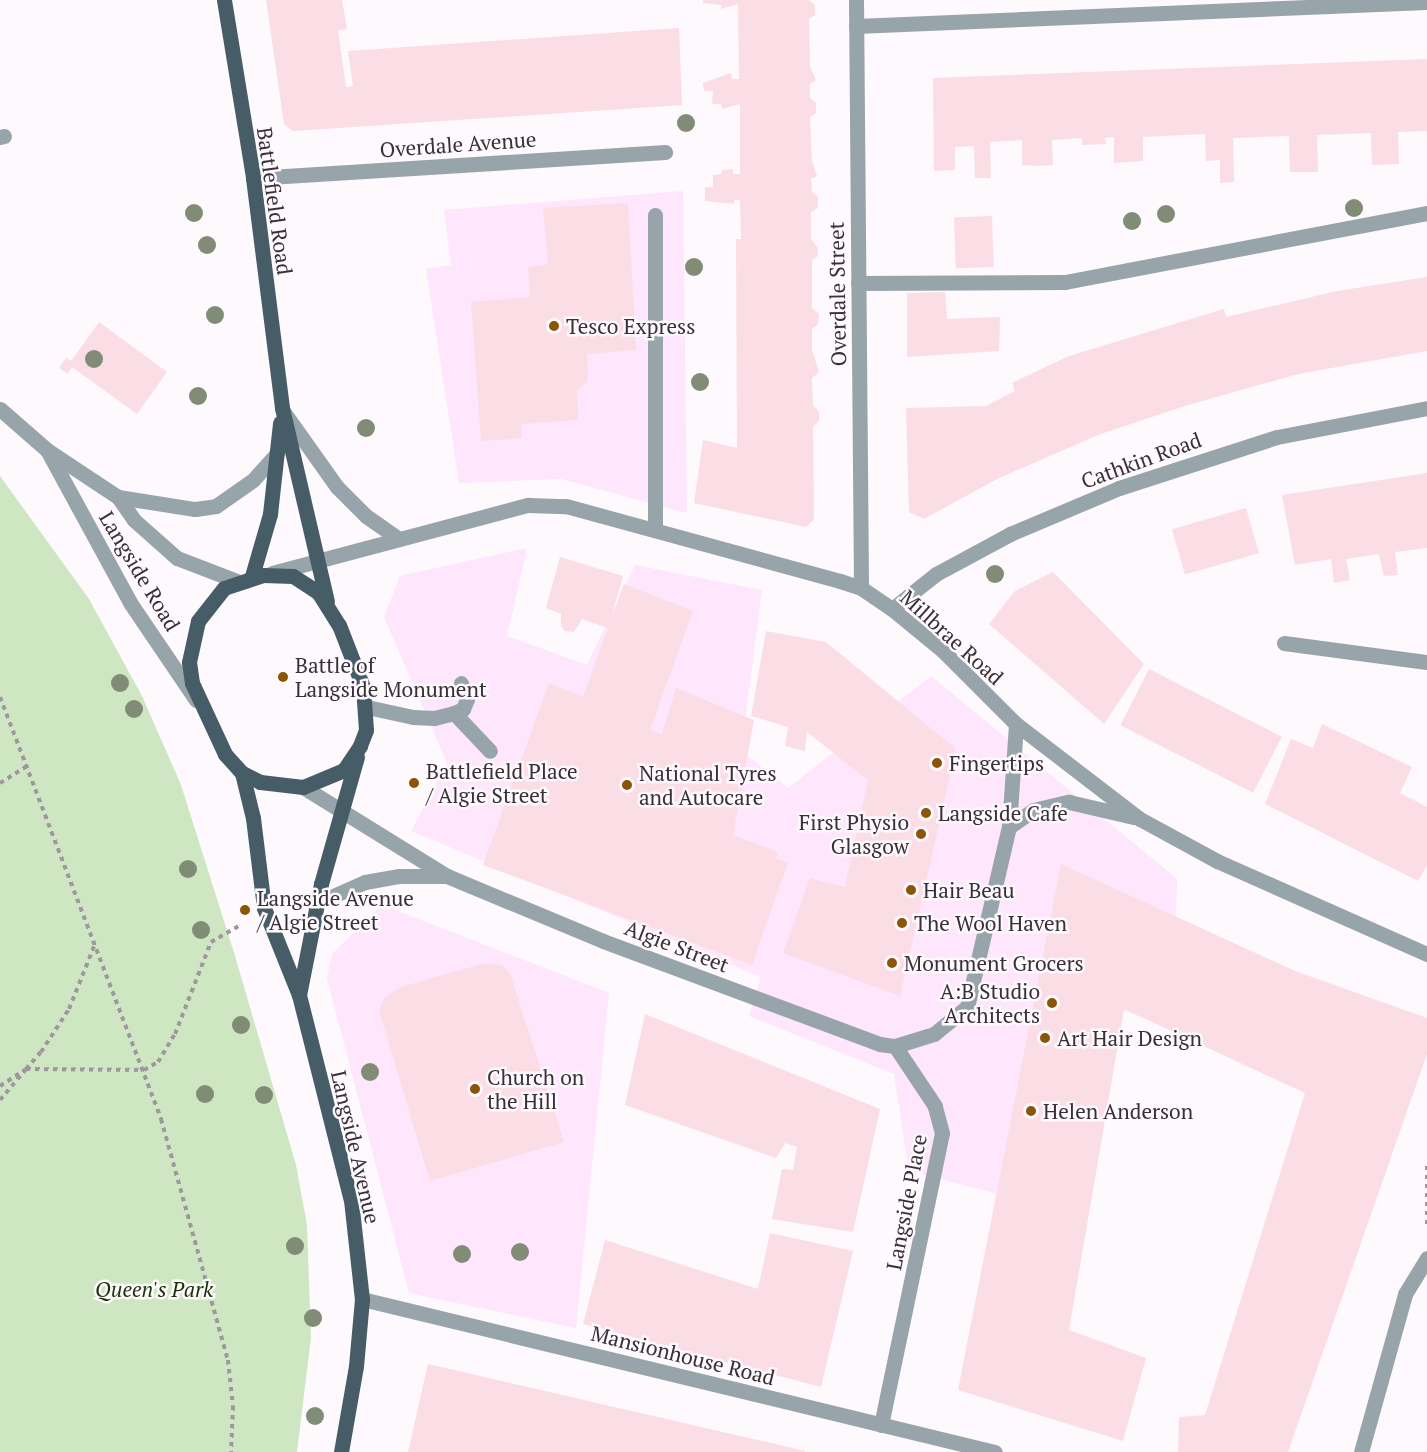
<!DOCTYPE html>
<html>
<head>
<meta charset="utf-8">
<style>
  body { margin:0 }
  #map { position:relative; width:1427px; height:1452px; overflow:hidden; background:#fdf9fd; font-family:"PT Serif",serif }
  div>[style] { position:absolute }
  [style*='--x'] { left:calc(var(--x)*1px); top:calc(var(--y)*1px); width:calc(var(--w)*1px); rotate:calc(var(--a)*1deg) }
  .built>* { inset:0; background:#fee6fc }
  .green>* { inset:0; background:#cfe6c2 }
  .building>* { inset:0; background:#fbdde6; transform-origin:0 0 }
  .path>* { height:4px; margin-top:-2px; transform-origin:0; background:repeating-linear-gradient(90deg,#9e979d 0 4.5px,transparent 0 9px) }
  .minor>* { height:15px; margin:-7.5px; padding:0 7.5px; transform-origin:7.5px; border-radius:7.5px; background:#97a4aa }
  .major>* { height:15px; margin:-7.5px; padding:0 7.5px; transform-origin:7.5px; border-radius:7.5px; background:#465d67 }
  .trees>* { width:18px; height:18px; margin:-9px; border-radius:50%; background:#818c77 }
  .dots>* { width:16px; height:16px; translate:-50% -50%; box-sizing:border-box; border:3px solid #fdf9fd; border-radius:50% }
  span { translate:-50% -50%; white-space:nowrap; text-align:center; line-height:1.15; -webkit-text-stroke:5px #fdf9fd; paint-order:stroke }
  .street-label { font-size:21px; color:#382f37 }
  .poi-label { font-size:21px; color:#382f37 }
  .left { translate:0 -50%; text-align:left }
  .right { translate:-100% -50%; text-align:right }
  .park-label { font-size:21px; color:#1c3209; font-style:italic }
</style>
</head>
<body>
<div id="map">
  <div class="built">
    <div style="clip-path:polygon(683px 191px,687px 513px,561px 479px,459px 483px,426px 269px,451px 265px,444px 210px)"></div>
    <div style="clip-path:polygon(527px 548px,507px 636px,587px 665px,635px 565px,762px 590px,741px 751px,788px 788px,931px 676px,1177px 879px,1176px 917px,1146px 1019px,1124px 1010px,1088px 1217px,909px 1171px,894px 1074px,749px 1016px,761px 977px,411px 831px,447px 763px,384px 617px,400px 576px)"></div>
    <div style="clip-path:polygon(382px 905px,609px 993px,576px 1328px,409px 1293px,327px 978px,332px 954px)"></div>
  </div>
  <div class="green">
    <div style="clip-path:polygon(0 476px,89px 599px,142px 696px,181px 785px,235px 956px,296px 1165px,307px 1225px,311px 1337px,297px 1452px,0 1452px)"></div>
  </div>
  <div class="building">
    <div style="clip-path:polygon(266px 0,342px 0,347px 29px,338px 30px,346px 87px,353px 86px,348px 51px,679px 28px,682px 105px,293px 131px,284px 124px)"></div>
    <div style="clip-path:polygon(703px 0,809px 0,815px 5px,815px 15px,809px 19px,810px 66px,816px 80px,810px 84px,810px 98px,816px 103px,816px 113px,810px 117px,812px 161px,817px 176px,811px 179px,812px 192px,818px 197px,818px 208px,811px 212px,811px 239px,818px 248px,818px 256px,812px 260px,812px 308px,819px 314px,818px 324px,812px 329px,812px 350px,819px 372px,812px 378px,813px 405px,819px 412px,819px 421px,813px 426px,814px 519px,806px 527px,694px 503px,703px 440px,737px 448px,736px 239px,741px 239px,740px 200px,734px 200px,734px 204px,705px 201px,705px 187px,713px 187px,713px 175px,721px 174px,722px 170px,733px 169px,733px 174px,740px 174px,740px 104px,722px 109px,721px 104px,712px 104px,713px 91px,704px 91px,703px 83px,731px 73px,732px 79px,739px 79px,738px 4px,721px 9px,721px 5px,703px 3px)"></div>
    <div style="clip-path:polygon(1427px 59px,1427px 131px,1398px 132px,1399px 164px,1372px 165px,1371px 133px,1317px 135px,1318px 172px,1290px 172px,1289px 136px,1233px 138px,1234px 182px,1220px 183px,1220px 160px,1206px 161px,1205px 134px,1143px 137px,1143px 161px,1114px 163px,1114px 137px,1105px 138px,1106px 144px,1082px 145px,1082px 138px,1052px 140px,1053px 165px,1037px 166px,1022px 165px,1022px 140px,990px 142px,991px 178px,975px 178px,974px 146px,955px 147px,955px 170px,934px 171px,933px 78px)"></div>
    <div style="clip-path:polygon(628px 203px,636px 350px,587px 354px,588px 381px,577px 390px,578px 420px,521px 424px,522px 438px,481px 441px,471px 302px,530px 297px,528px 267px,548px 264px,543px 208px)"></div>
    <div style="left:992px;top:216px;width:51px;height:38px;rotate:88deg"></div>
    <div style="clip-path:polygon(1427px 277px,1427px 351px,1298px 374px,1188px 405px,1098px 435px,997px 479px,924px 519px,909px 512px,906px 408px,986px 406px,1015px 391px,1012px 383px,1069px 356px,1224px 309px,1226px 317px,1337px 291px)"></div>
    <div style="clip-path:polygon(945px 292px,947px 319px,1000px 317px,999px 351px,907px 357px,907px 293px)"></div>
    <div style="clip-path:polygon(99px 322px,167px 372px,137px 414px,72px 367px,68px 374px,59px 368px,66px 358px,71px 361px)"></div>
    <div style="clip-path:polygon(1427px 473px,1427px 548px,1395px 552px,1398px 575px,1384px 576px,1379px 554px,1346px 559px,1350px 580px,1334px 583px,1331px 559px,1295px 565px,1282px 495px)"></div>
    <div style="left:1246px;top:508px;width:47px;height:77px;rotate:74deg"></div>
    <div style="clip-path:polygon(560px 557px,623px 576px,610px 622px,624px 584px,693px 611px,650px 730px,662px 734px,676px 688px,754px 720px,733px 835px,778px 852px,776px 859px,788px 862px,752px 965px,483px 865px,549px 683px,583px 697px,608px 628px,582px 619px,574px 632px,565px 631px,561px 626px,561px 614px,546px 608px)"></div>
    <div style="clip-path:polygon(1053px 572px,1144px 664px,1104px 724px,989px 624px,1015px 591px)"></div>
    <div style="clip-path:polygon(766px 631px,826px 642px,956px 749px,900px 996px,783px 953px,810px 878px,845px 887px,868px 780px,807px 732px,805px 751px,785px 746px,788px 727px,751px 716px)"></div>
    <div style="left:1149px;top:669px;width:149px;height:63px;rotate:27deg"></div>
    <div style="clip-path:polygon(1322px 724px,1412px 767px,1400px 793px,1427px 807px,1427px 865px,1418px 881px,1265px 804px,1291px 739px,1313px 748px)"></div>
    <div style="clip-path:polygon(1061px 864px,1295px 971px,1427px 1018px,1427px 1054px,1288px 1452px,1178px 1452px,1179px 1417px,1205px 1415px,1305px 1093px,1124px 1009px,1069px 1330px,1146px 1358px,1123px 1441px,958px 1390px)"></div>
    <div style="clip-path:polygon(482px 964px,502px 965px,510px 973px,564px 1142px,430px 1181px,379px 1010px,384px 998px,398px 988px)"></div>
    <div style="clip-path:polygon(645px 1014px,880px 1109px,853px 1232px,772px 1219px,782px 1169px,793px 1170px,797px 1147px,785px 1143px,776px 1158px,625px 1105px)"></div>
    <div style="clip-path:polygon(770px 1233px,853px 1251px,821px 1387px,583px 1324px,605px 1240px,758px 1289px)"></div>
    <div style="clip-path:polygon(428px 1364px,805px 1451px,805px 1452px,408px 1452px)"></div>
  </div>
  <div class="path">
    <div style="--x:0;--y:697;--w:452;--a:69.1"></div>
    <div style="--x:161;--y:1119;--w:250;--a:74.5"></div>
    <div style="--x:228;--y:1360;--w:46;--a:83.8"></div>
    <div style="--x:233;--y:1406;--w:46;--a:92.5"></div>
    <div style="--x:0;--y:783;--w:32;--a:-32"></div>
    <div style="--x:0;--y:1086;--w:31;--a:-33"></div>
    <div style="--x:26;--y:1069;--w:23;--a:-49"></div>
    <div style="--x:41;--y:1052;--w:51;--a:-56.9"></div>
    <div style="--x:69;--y:1009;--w:70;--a:-68.2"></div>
    <div style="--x:0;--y:1100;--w:40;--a:-50"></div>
    <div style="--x:26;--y:1069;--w:118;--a:0.5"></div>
    <div style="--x:144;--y:1070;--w:16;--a:-30"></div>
    <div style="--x:158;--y:1062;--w:33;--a:-59"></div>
    <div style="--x:175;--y:1034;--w:99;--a:-68.6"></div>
    <div style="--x:211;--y:942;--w:34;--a:-30"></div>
    <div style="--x:1427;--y:1166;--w:61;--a:90"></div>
  </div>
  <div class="minor">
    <div style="--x:856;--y:0;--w:588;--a:89.51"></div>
    <div style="--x:856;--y:26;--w:572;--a:-2.41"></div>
    <div style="--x:0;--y:137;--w:4;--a:-14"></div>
    <div style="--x:253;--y:178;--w:413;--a:-3.6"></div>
    <div style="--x:858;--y:283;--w:207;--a:-0.3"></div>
    <div style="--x:1065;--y:282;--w:369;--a:-10.8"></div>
    <div style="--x:0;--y:409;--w:62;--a:41.1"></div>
    <div style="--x:47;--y:450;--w:85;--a:33.5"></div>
    <div style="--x:118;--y:497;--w:28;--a:55"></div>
    <div style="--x:134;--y:520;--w:57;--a:41.5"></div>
    <div style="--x:177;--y:558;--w:64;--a:21"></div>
    <div style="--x:283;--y:411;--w:93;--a:54.6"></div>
    <div style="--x:337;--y:487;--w:41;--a:45"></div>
    <div style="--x:366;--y:516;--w:40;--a:34.9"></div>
    <div style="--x:47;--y:450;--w:175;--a:61.4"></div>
    <div style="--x:131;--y:604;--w:116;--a:55.9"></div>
    <div style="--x:118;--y:497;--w:78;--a:8.9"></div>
    <div style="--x:195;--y:509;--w:21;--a:-8"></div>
    <div style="--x:216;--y:506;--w:45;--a:-35.1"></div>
    <div style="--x:253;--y:480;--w:36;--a:-48"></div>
    <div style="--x:655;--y:530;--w:315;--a:-90"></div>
    <div style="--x:272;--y:573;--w:265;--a:-14.9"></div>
    <div style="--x:528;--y:505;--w:38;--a:2"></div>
    <div style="--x:566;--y:506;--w:284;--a:15.3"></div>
    <div style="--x:840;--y:581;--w:22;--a:18"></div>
    <div style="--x:861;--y:588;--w:37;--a:34"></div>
    <div style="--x:892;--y:609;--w:65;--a:39.4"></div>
    <div style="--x:942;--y:650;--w:105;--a:45"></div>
    <div style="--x:1016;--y:724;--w:156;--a:37.5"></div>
    <div style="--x:1140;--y:819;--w:88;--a:28.6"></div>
    <div style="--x:1217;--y:861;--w:230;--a:23.9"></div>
    <div style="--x:892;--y:609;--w:56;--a:-38.5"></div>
    <div style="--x:936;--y:574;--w:84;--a:-28.4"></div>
    <div style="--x:1010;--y:534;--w:118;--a:-22.9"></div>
    <div style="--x:1119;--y:488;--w:166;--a:-17.9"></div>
    <div style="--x:1277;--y:437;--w:153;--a:-10.9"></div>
    <div style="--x:1284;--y:643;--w:144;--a:7.6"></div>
    <div style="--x:367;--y:707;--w:47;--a:12.3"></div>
    <div style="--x:413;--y:717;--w:21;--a:3"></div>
    <div style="--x:434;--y:718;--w:21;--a:-14"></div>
    <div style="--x:454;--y:713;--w:10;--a:-24"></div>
    <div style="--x:463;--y:709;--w:11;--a:-68"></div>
    <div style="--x:467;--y:699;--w:17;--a:-111"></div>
    <div style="--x:454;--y:713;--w:52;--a:46.5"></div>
    <div style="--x:303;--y:787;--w:169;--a:31.7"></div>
    <div style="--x:447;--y:876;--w:169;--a:22.6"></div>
    <div style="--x:603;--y:941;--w:296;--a:20.4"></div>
    <div style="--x:880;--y:1044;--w:15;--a:8"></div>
    <div style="--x:895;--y:1046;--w:41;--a:-17.1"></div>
    <div style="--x:934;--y:1034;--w:43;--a:-39.3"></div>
    <div style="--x:967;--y:1007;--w:185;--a:-76.9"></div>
    <div style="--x:1009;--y:827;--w:103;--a:-86.1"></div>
    <div style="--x:1009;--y:827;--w:29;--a:-35"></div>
    <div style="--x:1033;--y:810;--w:37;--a:-13"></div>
    <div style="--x:1069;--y:802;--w:67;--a:13"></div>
    <div style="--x:317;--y:903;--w:52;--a:-23.6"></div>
    <div style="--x:365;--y:882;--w:35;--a:-10"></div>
    <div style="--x:399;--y:876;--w:48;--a:0"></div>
    <div style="--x:362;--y:1299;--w:651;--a:13.59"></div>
    <div style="--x:881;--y:1425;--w:298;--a:-78.2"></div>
    <div style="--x:942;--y:1133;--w:28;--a:-105"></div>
    <div style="--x:935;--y:1106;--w:72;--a:-123.7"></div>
    <div style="--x:1361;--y:1452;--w:164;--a:-74.4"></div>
    <div style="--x:1405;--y:1294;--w:42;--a:-58.6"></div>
  </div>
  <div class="major">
    <div style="--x:224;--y:0;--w:180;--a:80.7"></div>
    <div style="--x:253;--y:178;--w:232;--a:82.8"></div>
    <div style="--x:282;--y:408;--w:198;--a:76.9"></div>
    <div style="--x:263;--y:575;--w:30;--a:2"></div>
    <div style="--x:293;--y:576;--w:30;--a:33"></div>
    <div style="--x:318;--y:592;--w:39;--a:58"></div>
    <div style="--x:339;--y:625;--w:66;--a:68.8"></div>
    <div style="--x:363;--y:687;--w:43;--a:86"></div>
    <div style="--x:366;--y:730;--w:17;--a:111"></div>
    <div style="--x:360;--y:746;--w:29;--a:124"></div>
    <div style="--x:344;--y:770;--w:44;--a:157.5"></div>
    <div style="--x:303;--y:787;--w:43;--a:-173.4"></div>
    <div style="--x:260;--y:782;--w:20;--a:-153"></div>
    <div style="--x:242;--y:773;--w:25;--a:-132"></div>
    <div style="--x:225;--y:754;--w:78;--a:-114.9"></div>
    <div style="--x:192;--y:683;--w:21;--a:-98"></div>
    <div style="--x:189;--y:662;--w:42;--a:-77.6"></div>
    <div style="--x:198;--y:621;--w:42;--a:-51.8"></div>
    <div style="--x:224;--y:588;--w:41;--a:-18.4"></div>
    <div style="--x:252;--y:576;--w:65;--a:-73.8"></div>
    <div style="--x:270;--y:514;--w:92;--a:-83.7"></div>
    <div style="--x:242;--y:773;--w:46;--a:76.3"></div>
    <div style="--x:253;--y:818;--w:91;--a:83"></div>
    <div style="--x:264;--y:908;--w:94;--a:68.1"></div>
    <div style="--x:299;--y:995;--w:211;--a:75.8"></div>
    <div style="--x:351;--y:1200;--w:100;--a:83.7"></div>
    <div style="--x:362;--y:1299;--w:67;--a:95.1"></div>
    <div style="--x:356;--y:1366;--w:87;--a:99.9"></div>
    <div style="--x:299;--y:995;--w:113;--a:-78.8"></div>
    <div style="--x:321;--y:884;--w:132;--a:-74.2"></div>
  </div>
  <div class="trees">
    <div style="left:686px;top:123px"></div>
    <div style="left:1354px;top:208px"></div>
    <div style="left:194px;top:213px"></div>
    <div style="left:1166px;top:214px"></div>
    <div style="left:1132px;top:221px"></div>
    <div style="left:207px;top:245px"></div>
    <div style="left:694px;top:267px"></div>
    <div style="left:215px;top:315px"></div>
    <div style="left:94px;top:359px"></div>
    <div style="left:700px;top:382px"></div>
    <div style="left:198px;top:396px"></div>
    <div style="left:366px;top:428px"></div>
    <div style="left:995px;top:574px"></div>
    <div style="left:120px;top:683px"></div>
    <div style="left:134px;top:709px"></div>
    <div style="left:188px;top:869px"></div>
    <div style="left:201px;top:930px"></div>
    <div style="left:241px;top:1025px"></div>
    <div style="left:370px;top:1072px"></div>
    <div style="left:205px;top:1094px"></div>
    <div style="left:264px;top:1095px"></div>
    <div style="left:295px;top:1246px"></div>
    <div style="left:520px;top:1252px"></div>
    <div style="left:462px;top:1254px"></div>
    <div style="left:313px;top:1318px"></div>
    <div style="left:315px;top:1416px"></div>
  </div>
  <div class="dots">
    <div style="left:554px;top:326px;background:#8b5407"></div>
    <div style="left:283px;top:677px;background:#8b5407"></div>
    <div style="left:937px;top:763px;background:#8b5407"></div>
    <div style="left:414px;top:783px;background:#8b5407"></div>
    <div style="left:627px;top:785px;background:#8b5407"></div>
    <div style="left:926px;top:813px;background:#8b5407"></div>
    <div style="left:921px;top:834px;background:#8b5407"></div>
    <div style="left:911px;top:890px;background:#8b5407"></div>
    <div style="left:245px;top:910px;background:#8b5407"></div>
    <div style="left:902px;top:923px;background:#8b5407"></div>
    <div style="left:892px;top:963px;background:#8b5407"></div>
    <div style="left:1052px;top:1003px;background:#8b5407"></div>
    <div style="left:1045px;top:1038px;background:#8b5407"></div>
    <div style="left:475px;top:1089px;background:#8b5407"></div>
    <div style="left:1031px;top:1111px;background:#8b5407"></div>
  </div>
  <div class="street-label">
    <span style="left:458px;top:144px;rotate:-4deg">Overdale Avenue</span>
    <span style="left:275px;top:201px;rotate:82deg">Battlefield Road</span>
    <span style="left:837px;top:294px;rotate:-91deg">Overdale Street</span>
    <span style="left:1141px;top:460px;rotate:-20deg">Cathkin Road</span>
    <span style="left:140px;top:571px;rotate:59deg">Langside Road</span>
    <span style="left:952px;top:637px;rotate:42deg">Millbrae Road</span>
    <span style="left:677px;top:946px;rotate:21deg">Algie Street</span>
    <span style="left:356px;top:1147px;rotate:77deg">Langside Avenue</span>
    <span style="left:906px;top:1202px;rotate:-79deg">Langside Place</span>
    <span style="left:683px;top:1355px;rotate:14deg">Mansionhouse Road</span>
  </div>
  <div class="poi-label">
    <span class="left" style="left:566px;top:326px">Tesco Express</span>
    <span class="left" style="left:295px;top:677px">Battle of<br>Langside Monument</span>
    <span class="left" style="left:949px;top:763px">Fingertips</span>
    <span class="left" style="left:426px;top:783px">Battlefield Place<br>/ Algie Street</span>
    <span class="left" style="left:639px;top:785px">National Tyres<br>and Autocare</span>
    <span class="left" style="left:938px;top:813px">Langside Cafe</span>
    <span class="right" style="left:909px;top:834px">First Physio<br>Glasgow</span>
    <span class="left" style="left:923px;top:890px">Hair Beau</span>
    <span class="left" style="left:257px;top:910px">Langside Avenue<br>/ Algie Street</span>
    <span class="left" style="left:914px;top:923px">The Wool Haven</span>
    <span class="left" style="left:904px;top:963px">Monument Grocers</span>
    <span class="right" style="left:1040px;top:1003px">A:B Studio<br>Architects</span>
    <span class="left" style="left:1057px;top:1038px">Art Hair Design</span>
    <span class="left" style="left:487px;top:1089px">Church on<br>the Hill</span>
    <span class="left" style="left:1043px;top:1111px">Helen Anderson</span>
  </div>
  <div class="park-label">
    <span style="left:154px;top:1289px">Queen's Park</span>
  </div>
</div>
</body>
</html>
